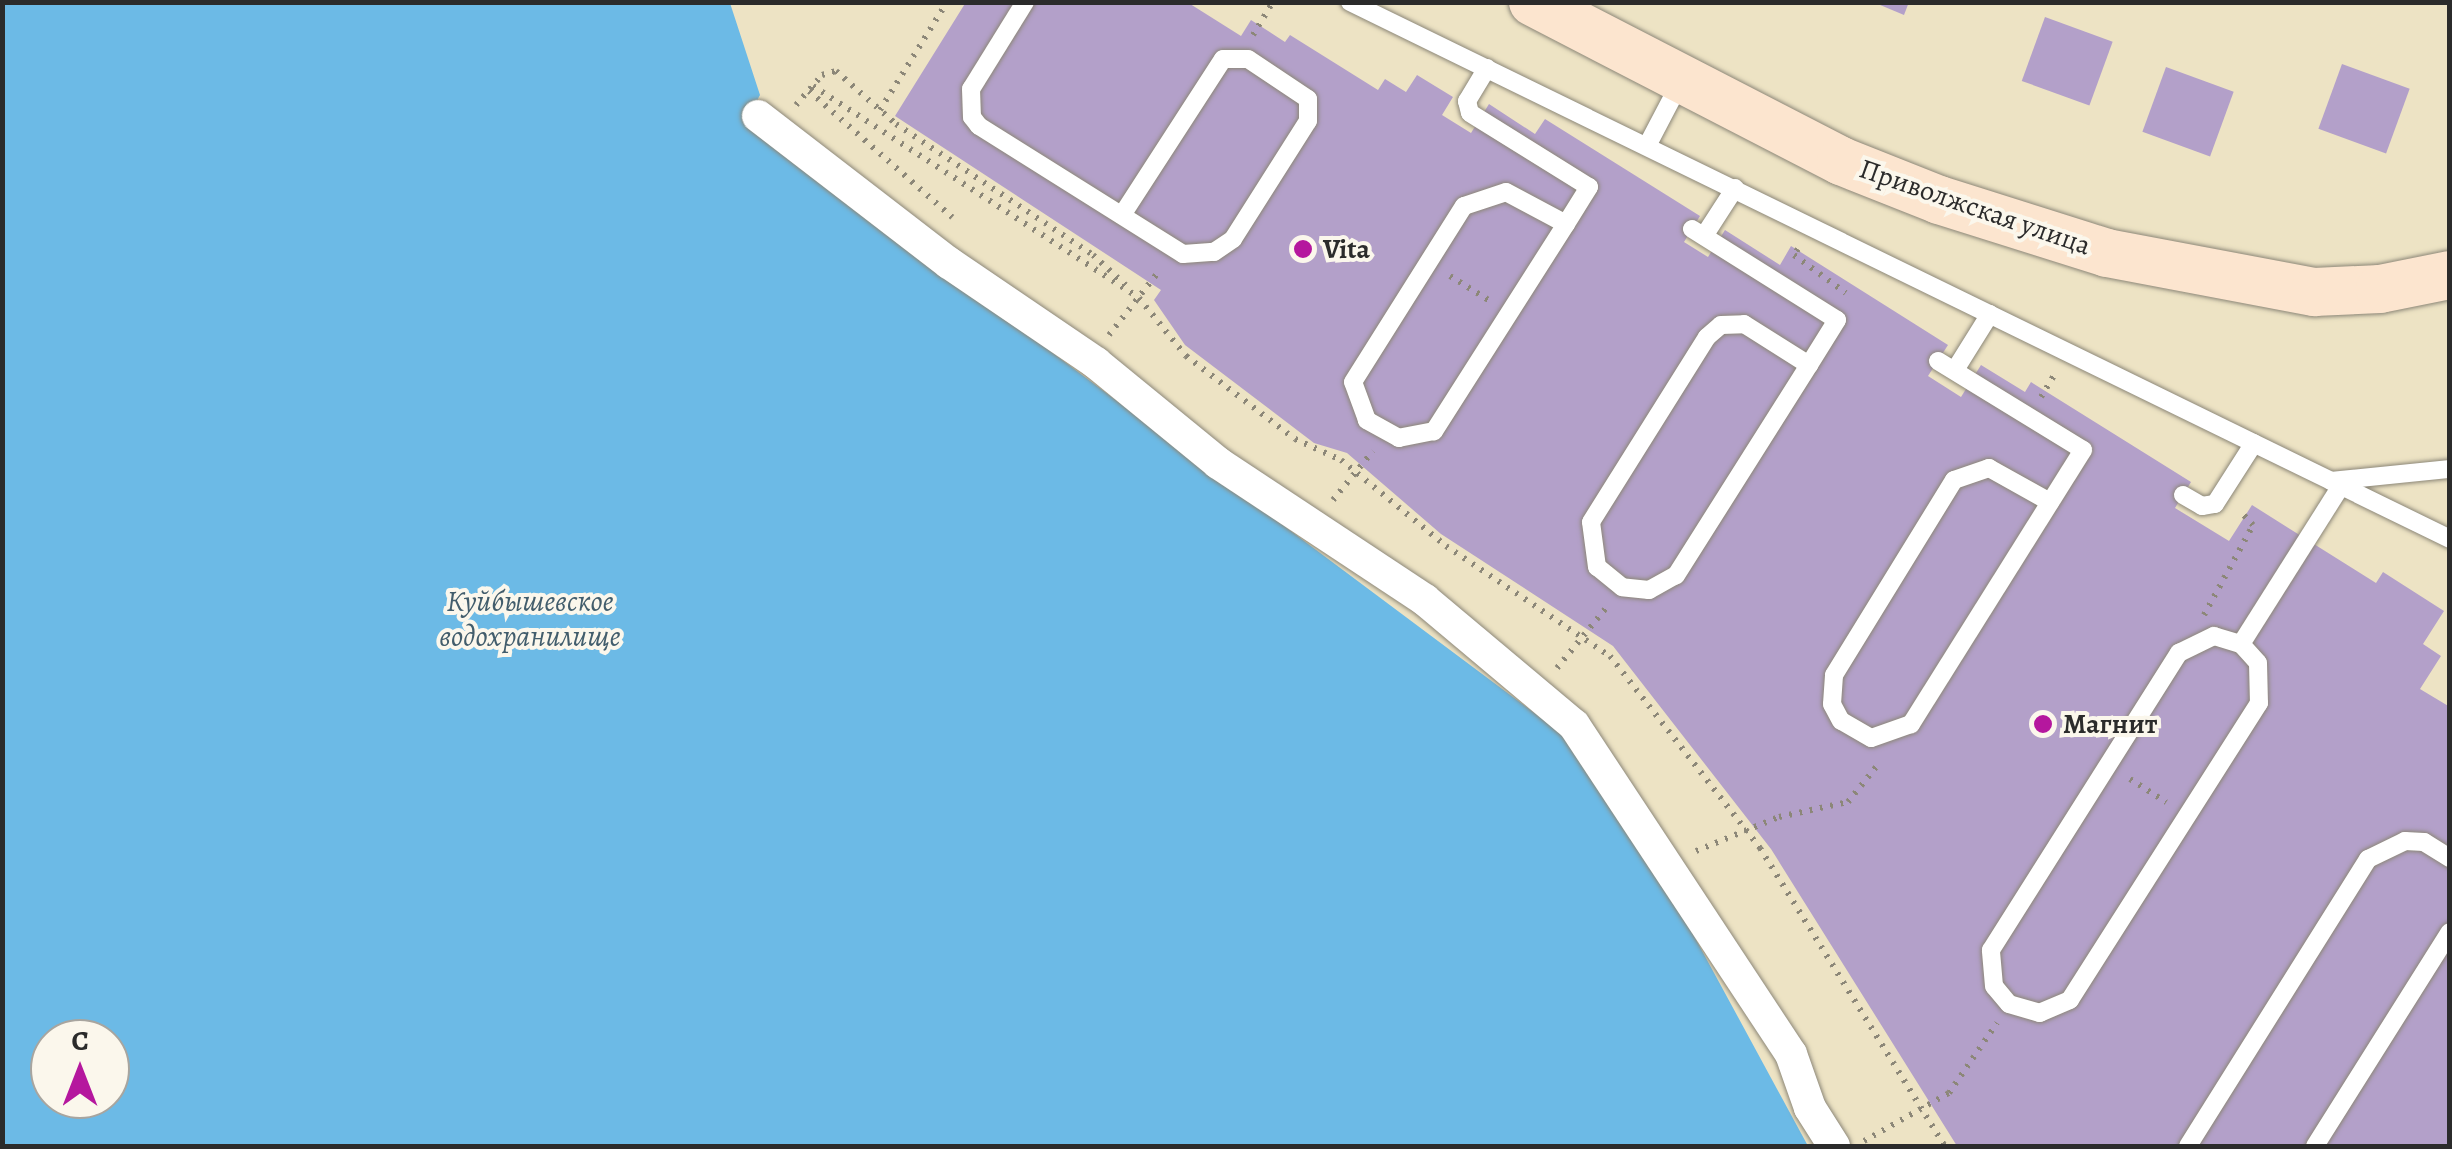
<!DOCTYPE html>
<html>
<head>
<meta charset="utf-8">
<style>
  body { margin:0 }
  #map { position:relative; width:2452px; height:1149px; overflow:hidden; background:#ede3c4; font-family:Alegreya,serif }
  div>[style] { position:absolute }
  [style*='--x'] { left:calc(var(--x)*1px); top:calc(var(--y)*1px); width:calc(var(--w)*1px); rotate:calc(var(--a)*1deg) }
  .water>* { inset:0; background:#6cbae6 }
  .building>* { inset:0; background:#b3a0c9; transform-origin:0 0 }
  .path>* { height:6px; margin-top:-3px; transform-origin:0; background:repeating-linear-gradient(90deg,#8c8778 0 2.5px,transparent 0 10.5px) }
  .roads { filter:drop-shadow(0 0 2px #8c8778) drop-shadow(0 0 2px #8c8778) }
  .lane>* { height:18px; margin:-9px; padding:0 9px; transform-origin:9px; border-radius:9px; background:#fff }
  .street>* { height:32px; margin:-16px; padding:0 16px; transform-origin:16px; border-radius:16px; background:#fff }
  .secondary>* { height:48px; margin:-24px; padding:0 24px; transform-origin:24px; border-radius:24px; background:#fce5cf }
  .dots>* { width:28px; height:28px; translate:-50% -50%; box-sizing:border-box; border:5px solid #fbf7ec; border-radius:50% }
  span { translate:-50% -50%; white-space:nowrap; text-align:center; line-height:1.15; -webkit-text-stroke:8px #fbf7ec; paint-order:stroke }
  .street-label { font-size:28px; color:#2b2b2b }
  .poi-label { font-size:28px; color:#2b2b2b; font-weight:700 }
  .left { translate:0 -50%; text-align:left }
  .water-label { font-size:30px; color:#425d6c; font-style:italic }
  .frame { position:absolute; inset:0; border:5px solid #2b2b2b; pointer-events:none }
  .north { position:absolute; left:30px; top:1019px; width:100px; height:100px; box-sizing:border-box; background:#fbf7ec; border:2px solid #a8a59f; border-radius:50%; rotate:0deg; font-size:28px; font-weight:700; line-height:40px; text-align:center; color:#2b2b2b }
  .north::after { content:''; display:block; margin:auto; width:35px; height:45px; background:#b5179e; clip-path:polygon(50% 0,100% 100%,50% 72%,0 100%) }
</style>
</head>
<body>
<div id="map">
  <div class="water">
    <div style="clip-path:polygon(evenodd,2px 3px,730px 3px,760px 95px,745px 123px,1561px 733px,1637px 831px,1808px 1146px,3px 1146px,2px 3px,50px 1039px,110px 1039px,110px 1099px,50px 1099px,50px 1039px)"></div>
  </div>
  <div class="building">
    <div style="clip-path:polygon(966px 2px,1187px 2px,1241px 36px,1251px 20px,1285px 42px,1290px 35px,1378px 90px,1385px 79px,1406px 92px,1417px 75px,1453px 97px,1442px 115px,1471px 133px,1489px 104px,1535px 134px,1545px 119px,1700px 216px,1684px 242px,1708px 257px,1725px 230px,1780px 265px,1791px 246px,1948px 345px,1928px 376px,1961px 397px,1981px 365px,2025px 392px,2031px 382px,2191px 482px,2175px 508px,2229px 541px,2252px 505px,2376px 583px,2383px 572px,2444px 611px,2423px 644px,2441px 656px,2420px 689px,2450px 707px,2450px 1146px,1957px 1146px,1771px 849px,1613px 646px,1441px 534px,1347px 453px,1314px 443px,1185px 345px,1154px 300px,1161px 290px,895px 116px)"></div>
    <div style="clip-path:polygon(1873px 2px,1909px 2px,1904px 15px)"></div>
    <div style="left:2045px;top:17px;width:72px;height:68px;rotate:20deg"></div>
    <div style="left:2342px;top:64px;width:72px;height:69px;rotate:20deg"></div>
    <div style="left:2166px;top:67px;width:72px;height:69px;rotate:20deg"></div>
  </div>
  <div class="path">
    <div style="--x:1253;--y:35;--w:39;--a:-59"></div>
    <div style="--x:813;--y:86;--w:389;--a:33"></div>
    <div style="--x:1139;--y:298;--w:75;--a:51"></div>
    <div style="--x:1186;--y:356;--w:137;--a:37.3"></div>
    <div style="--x:1295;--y:439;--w:51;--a:24.5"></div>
    <div style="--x:1341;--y:460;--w:136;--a:39.3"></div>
    <div style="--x:1446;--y:546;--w:197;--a:33.9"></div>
    <div style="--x:1610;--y:656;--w:244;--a:52"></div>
    <div style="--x:1760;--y:848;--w:351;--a:58.2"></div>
    <div style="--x:809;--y:91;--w:191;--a:41.4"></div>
    <div style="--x:796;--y:105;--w:40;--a:-49"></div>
    <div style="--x:822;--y:75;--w:15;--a:-16"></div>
    <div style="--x:836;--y:71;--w:80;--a:41.5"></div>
    <div style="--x:896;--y:124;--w:237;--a:33.6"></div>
    <div style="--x:1093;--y:255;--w:52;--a:42.6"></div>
    <div style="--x:880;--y:110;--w:127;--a:-58.2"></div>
    <div style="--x:1798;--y:249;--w:7;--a:124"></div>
    <div style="--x:1794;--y:255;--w:64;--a:36.2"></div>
    <div style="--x:1450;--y:276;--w:47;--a:32"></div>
    <div style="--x:1109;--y:335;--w:83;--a:-51.9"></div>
    <div style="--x:2041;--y:397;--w:27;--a:-59"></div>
    <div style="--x:1333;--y:500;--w:63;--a:-50.8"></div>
    <div style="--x:2204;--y:615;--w:102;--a:-61.4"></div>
    <div style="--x:2253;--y:525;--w:18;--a:-133"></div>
    <div style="--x:1557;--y:668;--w:77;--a:-50.8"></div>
    <div style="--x:2130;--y:779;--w:43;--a:32.6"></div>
    <div style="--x:1696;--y:851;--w:90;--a:-22.3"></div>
    <div style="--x:1779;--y:817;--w:71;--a:-12.3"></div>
    <div style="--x:1848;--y:802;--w:51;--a:-51.3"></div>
    <div style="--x:1864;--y:1141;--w:98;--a:-29.5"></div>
    <div style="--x:1949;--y:1093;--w:85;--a:-55.6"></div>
  </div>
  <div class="roads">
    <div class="lane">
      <div style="--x:1025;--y:2;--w:102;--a:121.8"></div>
      <div style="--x:971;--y:89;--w:28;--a:88"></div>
      <div style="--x:972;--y:117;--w:11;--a:52"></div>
      <div style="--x:979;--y:126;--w:241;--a:32.1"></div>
      <div style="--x:1183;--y:254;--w:31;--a:-4"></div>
      <div style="--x:1214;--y:252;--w:23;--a:-34"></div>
      <div style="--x:1233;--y:239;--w:140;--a:-57.6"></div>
      <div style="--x:1308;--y:121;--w:22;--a:-90"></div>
      <div style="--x:1308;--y:99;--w:72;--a:-146.3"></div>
      <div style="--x:1248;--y:59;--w:25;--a:180"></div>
      <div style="--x:1223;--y:59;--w:186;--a:122.9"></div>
      <div style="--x:1350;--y:2;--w:1224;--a:26.02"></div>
      <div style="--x:1487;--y:68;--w:39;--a:121"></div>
      <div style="--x:1467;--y:101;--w:12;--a:76"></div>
      <div style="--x:1470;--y:113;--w:140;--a:31.9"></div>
      <div style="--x:1589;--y:187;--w:44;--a:121.9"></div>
      <div style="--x:1566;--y:224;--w:246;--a:122.5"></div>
      <div style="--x:1434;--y:431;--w:36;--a:169"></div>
      <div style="--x:1399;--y:438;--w:37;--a:-151"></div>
      <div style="--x:1367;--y:420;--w:40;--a:-110.2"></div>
      <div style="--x:1353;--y:382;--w:208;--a:-57.8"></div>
      <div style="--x:1464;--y:206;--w:44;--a:-18.4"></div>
      <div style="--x:1506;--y:192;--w:68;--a:28.1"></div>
      <div style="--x:1647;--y:146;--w:73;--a:-62.4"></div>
      <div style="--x:1692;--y:229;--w:171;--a:32.1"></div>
      <div style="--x:1837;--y:320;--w:53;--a:121.9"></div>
      <div style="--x:1704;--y:236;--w:57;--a:-57.1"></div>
      <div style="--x:1744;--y:324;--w:77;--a:32.2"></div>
      <div style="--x:1809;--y:365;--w:249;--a:122.3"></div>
      <div style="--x:1676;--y:575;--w:31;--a:151"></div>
      <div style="--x:1649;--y:590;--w:27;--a:-174"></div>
      <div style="--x:1622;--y:587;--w:32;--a:-141"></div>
      <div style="--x:1597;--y:567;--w:45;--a:-97.6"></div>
      <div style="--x:1591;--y:522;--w:218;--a:-57.9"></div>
      <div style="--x:1707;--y:337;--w:18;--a:-41"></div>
      <div style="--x:1721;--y:325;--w:23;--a:-2"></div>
      <div style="--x:1938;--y:361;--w:170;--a:31.5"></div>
      <div style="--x:2083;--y:450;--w:324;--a:122.1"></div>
      <div style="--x:1911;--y:724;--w:42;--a:160.7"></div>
      <div style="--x:1871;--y:738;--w:34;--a:-150"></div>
      <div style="--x:1841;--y:721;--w:19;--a:-118"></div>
      <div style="--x:1832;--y:704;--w:29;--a:-86"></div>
      <div style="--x:1834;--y:675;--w:229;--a:-58.4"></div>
      <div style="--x:1954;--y:480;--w:37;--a:-19"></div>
      <div style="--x:1989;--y:468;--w:70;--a:29.1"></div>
      <div style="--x:1955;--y:370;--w:66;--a:-58"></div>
      <div style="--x:2331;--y:481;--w:120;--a:-5.8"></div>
      <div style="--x:2183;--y:495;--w:22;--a:30"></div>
      <div style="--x:2202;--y:506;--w:13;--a:-9"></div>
      <div style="--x:2215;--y:504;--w:72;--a:-57.4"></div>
      <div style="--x:2214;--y:636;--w:28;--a:17"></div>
      <div style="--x:2241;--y:644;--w:25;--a:48"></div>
      <div style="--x:2258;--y:663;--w:40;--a:88.6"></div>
      <div style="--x:2259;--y:703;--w:352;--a:122.5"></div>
      <div style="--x:2070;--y:1000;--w:33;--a:157"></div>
      <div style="--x:2040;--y:1013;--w:32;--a:-164"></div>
      <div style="--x:2009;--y:1004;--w:23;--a:-130"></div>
      <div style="--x:1994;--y:986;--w:36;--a:-95"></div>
      <div style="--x:1991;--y:950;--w:352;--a:-57.7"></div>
      <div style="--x:2179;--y:653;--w:39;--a:-26"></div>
      <div style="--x:2241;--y:644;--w:187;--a:-57.7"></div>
      <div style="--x:2188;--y:1146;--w:339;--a:-57.9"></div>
      <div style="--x:2368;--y:859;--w:41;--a:-25.9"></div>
      <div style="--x:2405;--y:841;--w:19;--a:3"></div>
      <div style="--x:2424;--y:842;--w:31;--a:32"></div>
      <div style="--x:2315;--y:1146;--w:253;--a:-57.8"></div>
    </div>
    <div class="street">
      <div style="--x:758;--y:116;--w:241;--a:37.6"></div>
      <div style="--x:949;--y:263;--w:178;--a:34.2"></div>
      <div style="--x:1096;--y:363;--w:158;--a:39.3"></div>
      <div style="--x:1218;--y:463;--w:248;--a:33.5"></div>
      <div style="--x:1425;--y:600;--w:194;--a:40"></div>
      <div style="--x:1574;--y:725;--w:394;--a:56.6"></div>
      <div style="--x:1791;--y:1054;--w:57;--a:70.6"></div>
      <div style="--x:1810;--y:1108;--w:45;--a:57.7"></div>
    </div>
    <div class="secondary">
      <div style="--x:1533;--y:2;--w:347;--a:27.3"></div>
      <div style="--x:1841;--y:161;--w:105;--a:21.7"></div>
      <div style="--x:1939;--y:200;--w:176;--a:17.5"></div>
      <div style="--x:2107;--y:253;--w:211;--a:10.7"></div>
      <div style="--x:2314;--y:292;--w:66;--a:-2.6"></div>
      <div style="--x:2380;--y:289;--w:71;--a:-11.3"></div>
    </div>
  </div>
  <div class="dots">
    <div style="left:1303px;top:249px;background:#b5179e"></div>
    <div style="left:2043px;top:724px;background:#b5179e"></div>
  </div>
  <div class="street-label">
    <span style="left:1975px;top:207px;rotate:19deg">Приволжская улица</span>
  </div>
  <div class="poi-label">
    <span class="left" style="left:1323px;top:249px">Vita</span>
    <span class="left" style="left:2063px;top:724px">Магнит</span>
  </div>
  <div class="water-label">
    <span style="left:530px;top:618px">Куйбышевское<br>водохранилище</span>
  </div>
  <div class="frame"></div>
  <div class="north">С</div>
</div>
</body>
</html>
